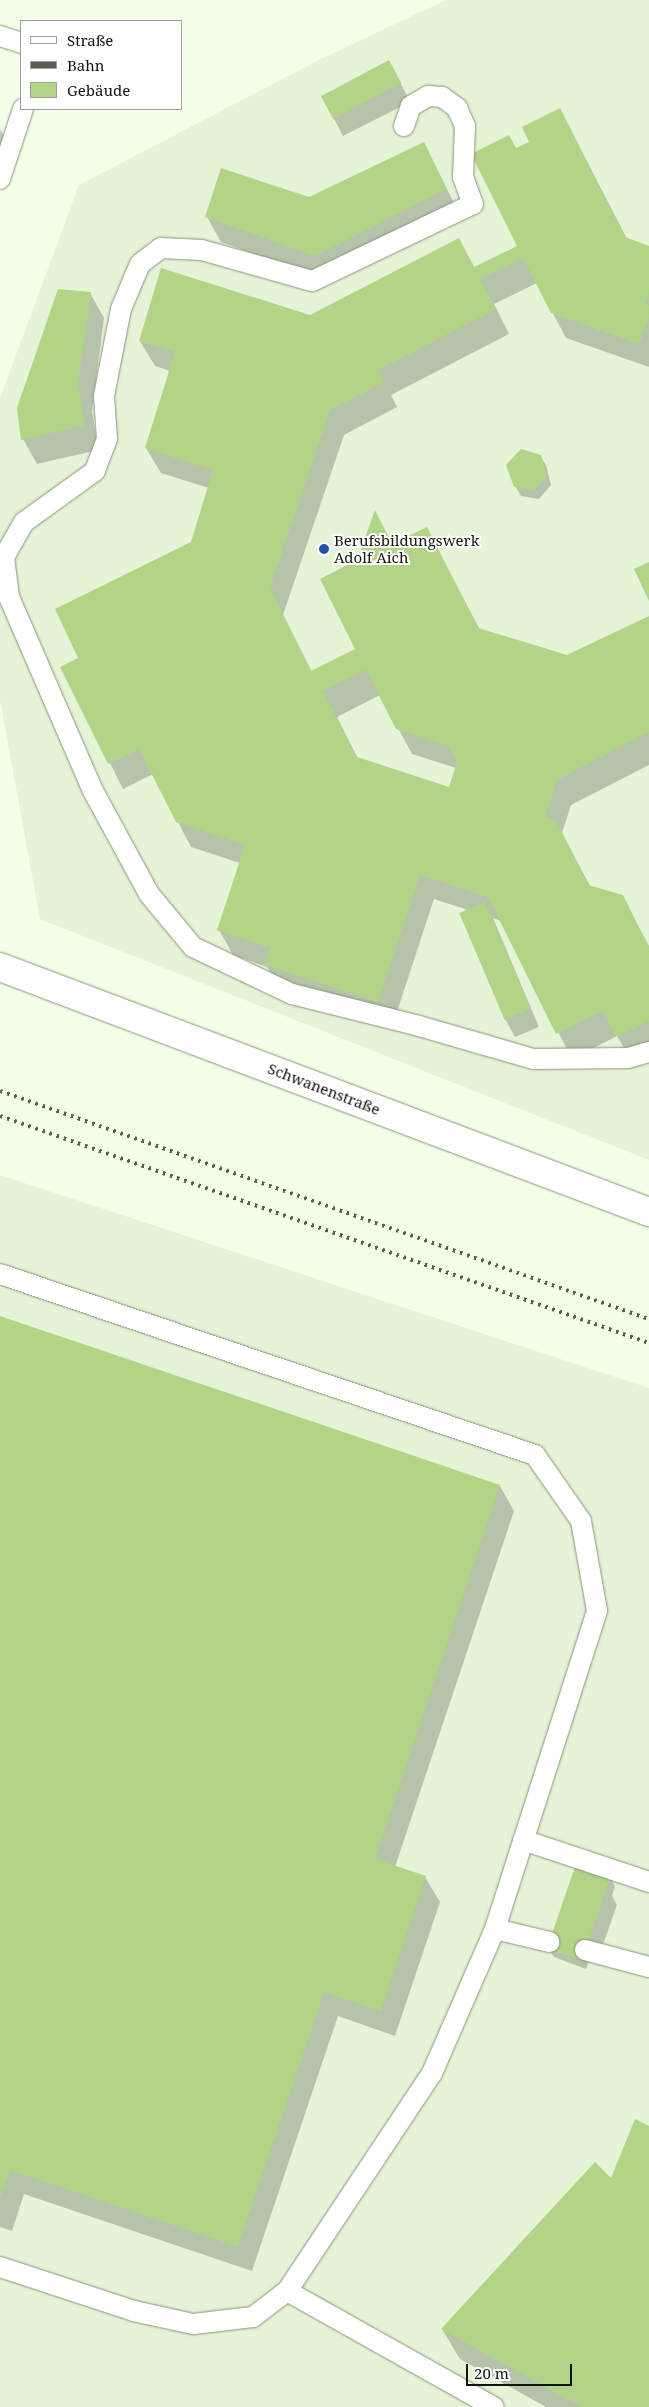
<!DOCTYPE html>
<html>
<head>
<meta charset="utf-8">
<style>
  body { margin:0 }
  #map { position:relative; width:649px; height:2407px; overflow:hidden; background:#f3ffe7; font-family:"Noto Serif",serif }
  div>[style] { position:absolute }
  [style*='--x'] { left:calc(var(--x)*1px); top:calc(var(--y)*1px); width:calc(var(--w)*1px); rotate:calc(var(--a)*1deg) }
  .built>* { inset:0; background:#e5f3d6 }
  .shadow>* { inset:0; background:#0003 }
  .building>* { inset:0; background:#b1d487; transform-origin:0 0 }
  .roads { filter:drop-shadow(0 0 1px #89947e) drop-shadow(0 0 1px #89947e) }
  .lane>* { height:20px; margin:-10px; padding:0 10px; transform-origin:10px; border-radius:10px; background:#fff }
  .street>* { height:28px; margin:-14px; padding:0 14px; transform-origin:14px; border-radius:14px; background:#fff }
  .rail>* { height:4px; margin-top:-2px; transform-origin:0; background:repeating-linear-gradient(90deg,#585e51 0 2.5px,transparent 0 7.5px) }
  .dots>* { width:14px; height:14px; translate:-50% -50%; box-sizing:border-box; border:2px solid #fff; border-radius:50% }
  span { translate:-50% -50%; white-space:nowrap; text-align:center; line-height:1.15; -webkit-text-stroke:4px #fff; paint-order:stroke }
  .poi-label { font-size:15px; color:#10140c }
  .left { translate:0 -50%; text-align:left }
  .street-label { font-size:15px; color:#10140c }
  .legend { position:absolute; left:20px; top:20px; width:162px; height:90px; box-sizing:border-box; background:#fff; border:1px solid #9fa19e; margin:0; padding:6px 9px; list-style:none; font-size:15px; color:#10140c }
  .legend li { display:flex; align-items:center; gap:10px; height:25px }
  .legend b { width:25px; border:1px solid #9fa19e }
  .scale { position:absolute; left:466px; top:2364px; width:106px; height:22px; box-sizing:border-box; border:2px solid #10140c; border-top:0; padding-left:6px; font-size:15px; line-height:18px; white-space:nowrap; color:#10140c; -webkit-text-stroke:4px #fff; paint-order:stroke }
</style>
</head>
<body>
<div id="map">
  <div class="built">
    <div style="clip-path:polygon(446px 0,649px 0,649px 1160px,40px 919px,0 700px,0 398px,79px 185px,319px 60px)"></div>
    <div style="clip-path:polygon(0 1175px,649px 1388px,649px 2407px,0 2407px)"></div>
  </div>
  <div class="shadow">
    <div style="clip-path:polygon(399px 80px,410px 102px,343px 136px,322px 96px)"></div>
    <div style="clip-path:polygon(evenodd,560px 109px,627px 239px,649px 247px,649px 367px,566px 338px,537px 283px,494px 304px,509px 334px,391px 395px,397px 407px,344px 435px,283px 615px,312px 672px,357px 650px,358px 561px,375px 513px,393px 545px,427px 529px,480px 630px,567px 656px,649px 617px,649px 765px,571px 805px,562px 833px,590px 886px,622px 896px,649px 946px,649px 1053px,632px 1062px,617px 1036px,572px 1059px,501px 921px,493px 918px,539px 1027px,515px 1037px,505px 1019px,468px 910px,434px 899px,392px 1027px,281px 990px,267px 967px,233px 955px,219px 930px,240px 863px,191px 847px,153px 774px,123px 789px,62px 667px,80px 659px,192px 543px,209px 488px,161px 473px,146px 448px,170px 371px,155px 366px,140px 341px,310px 316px,459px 240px,475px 268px,519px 246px,516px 150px,531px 143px,560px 109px,380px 695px,412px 754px,456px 768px,449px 789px,358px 759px,337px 717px,380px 695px)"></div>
    <div style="clip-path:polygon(0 129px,8px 142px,0 166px)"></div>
    <div style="clip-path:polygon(423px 144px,460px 214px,330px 281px,221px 242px,207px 217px,310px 199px)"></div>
    <div style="clip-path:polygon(90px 293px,104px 318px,92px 411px,98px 450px,37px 464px,23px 439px)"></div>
    <div style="clip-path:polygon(540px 456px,546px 465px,551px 485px,539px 499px,521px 496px,515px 486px)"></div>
    <div style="clip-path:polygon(0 1317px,500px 1486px,514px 1511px,395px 1867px,425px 1877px,440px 1902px,395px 2036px,338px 2016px,252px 2271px,24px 2194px,12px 2231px,0 2227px)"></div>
    <div style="clip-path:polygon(610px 1877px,615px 1886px,612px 1896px,617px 1905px,600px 1953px,593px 1951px,586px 1969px,554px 1957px,548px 1948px)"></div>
    <div style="clip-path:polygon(649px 2128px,649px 2407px,546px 2407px,460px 2359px,442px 2329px,611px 2181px)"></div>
  </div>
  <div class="building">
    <div style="left:389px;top:60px;width:26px;height:77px;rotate:62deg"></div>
    <div style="clip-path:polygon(evenodd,560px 108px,625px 237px,649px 246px,649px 293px,646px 304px,649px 305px,649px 317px,639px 344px,551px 313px,523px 258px,480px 279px,496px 309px,378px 370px,384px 382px,330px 410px,270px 588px,311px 671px,355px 649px,320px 579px,357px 560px,375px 510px,392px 544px,427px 527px,478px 628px,567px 655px,649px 616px,649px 732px,557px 780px,545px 817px,556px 820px,588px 885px,623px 895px,649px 948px,649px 1021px,617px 1037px,603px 1011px,556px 1034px,488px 897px,420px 875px,378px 1002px,265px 965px,270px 948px,217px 930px,245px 845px,176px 822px,139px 749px,108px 764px,60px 667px,78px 658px,55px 609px,191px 542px,213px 470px,145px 448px,175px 352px,139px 341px,161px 268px,310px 315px,459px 238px,474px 267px,517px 246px,471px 154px,509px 135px,516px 148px,529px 142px,522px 127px,560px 108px,366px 670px,396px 729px,449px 746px,457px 762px,449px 787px,357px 757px,323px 691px,366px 670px)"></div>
    <div style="clip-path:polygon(424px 142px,447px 189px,315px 256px,205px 217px,221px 168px,309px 197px)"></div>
    <div style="clip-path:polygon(58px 289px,91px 292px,78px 385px,85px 425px,21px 440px,17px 408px)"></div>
    <div style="clip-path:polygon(521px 449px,541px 455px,547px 476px,534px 490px,514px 487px,506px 465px)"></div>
    <div style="clip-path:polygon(649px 562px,649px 601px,634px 569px)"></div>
    <div style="left:485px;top:902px;width:116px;height:28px;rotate:67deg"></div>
    <div style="clip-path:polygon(0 1316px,500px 1485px,375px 1859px,426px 1876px,381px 2011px,324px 1992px,238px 2247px,10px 2170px,0 2198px)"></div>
    <div style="left:576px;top:1864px;width:37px;height:89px;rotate:19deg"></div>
    <div style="clip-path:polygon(635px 2119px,649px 2126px,649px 2407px,581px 2407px,441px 2329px,595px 2162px,611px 2178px)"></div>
  </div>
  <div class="roads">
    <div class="lane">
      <div style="--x:0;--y:36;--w:22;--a:18"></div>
      <div style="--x:404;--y:126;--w:21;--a:-71"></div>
      <div style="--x:411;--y:106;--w:20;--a:-30"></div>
      <div style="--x:428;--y:96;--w:14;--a:4"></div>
      <div style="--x:442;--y:97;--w:19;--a:36"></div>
      <div style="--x:457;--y:108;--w:20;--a:66"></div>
      <div style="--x:465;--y:126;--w:51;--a:92.2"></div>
      <div style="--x:463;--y:177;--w:29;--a:70"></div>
      <div style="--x:473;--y:204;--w:178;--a:154.4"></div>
      <div style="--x:312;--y:281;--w:114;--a:-164.3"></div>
      <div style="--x:202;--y:250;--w:41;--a:-177.2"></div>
      <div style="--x:161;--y:248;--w:26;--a:143"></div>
      <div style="--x:140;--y:264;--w:49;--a:112.9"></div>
      <div style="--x:121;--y:309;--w:89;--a:101.1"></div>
      <div style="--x:104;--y:396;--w:43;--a:86"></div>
      <div style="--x:107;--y:439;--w:34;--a:111"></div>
      <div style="--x:95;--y:471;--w:87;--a:144.3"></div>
      <div style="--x:24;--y:522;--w:40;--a:119.7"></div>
      <div style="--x:4;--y:557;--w:40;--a:82.9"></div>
      <div style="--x:9;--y:597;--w:209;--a:66.6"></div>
      <div style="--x:92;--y:789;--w:119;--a:61.5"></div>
      <div style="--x:149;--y:894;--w:69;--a:50.3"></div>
      <div style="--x:193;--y:947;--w:110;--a:25.4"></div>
      <div style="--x:292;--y:994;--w:131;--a:14.1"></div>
      <div style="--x:419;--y:1026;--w:119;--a:16.1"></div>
      <div style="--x:533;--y:1059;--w:95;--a:-0.6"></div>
      <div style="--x:628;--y:1058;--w:22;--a:-16"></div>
      <div style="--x:0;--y:179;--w:74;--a:-71.8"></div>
      <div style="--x:0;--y:1274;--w:565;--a:18.69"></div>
      <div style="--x:535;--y:1455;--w:80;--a:55.1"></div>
      <div style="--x:581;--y:1521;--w:91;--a:79.9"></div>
      <div style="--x:597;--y:1611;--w:334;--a:107.8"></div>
      <div style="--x:495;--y:1929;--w:157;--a:113.6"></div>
      <div style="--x:432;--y:2073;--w:262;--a:123.6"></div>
      <div style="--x:287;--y:2291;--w:43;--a:142.6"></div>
      <div style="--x:253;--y:2317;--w:60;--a:173.3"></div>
      <div style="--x:193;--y:2324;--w:60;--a:-167.6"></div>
      <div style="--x:134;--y:2311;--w:141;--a:-161.8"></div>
      <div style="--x:523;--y:1840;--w:133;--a:18.4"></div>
      <div style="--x:495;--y:1929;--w:56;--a:13.5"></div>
      <div style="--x:585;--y:1950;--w:66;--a:14.9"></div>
      <div style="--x:287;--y:2291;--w:237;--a:29.3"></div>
    </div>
    <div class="street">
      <div style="--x:0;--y:967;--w:694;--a:20.68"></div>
    </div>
  </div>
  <div class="rail">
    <div style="--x:0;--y:1091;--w:688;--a:19.36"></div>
    <div style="--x:0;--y:1116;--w:688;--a:19.28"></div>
  </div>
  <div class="dots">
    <div style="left:324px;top:549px;background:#1e56a7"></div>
  </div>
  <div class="poi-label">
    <span class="left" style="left:334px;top:549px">Berufsbildungswerk<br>Adolf Aich</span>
  </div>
  <div class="street-label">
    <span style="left:324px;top:1089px;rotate:21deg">Schwanenstraße</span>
  </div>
  <ul class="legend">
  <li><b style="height:6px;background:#fff"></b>Straße</li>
  <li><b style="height:6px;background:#585e51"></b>Bahn</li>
  <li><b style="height:14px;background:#b1d487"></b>Gebäude</li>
  </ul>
  <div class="scale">20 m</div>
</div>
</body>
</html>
